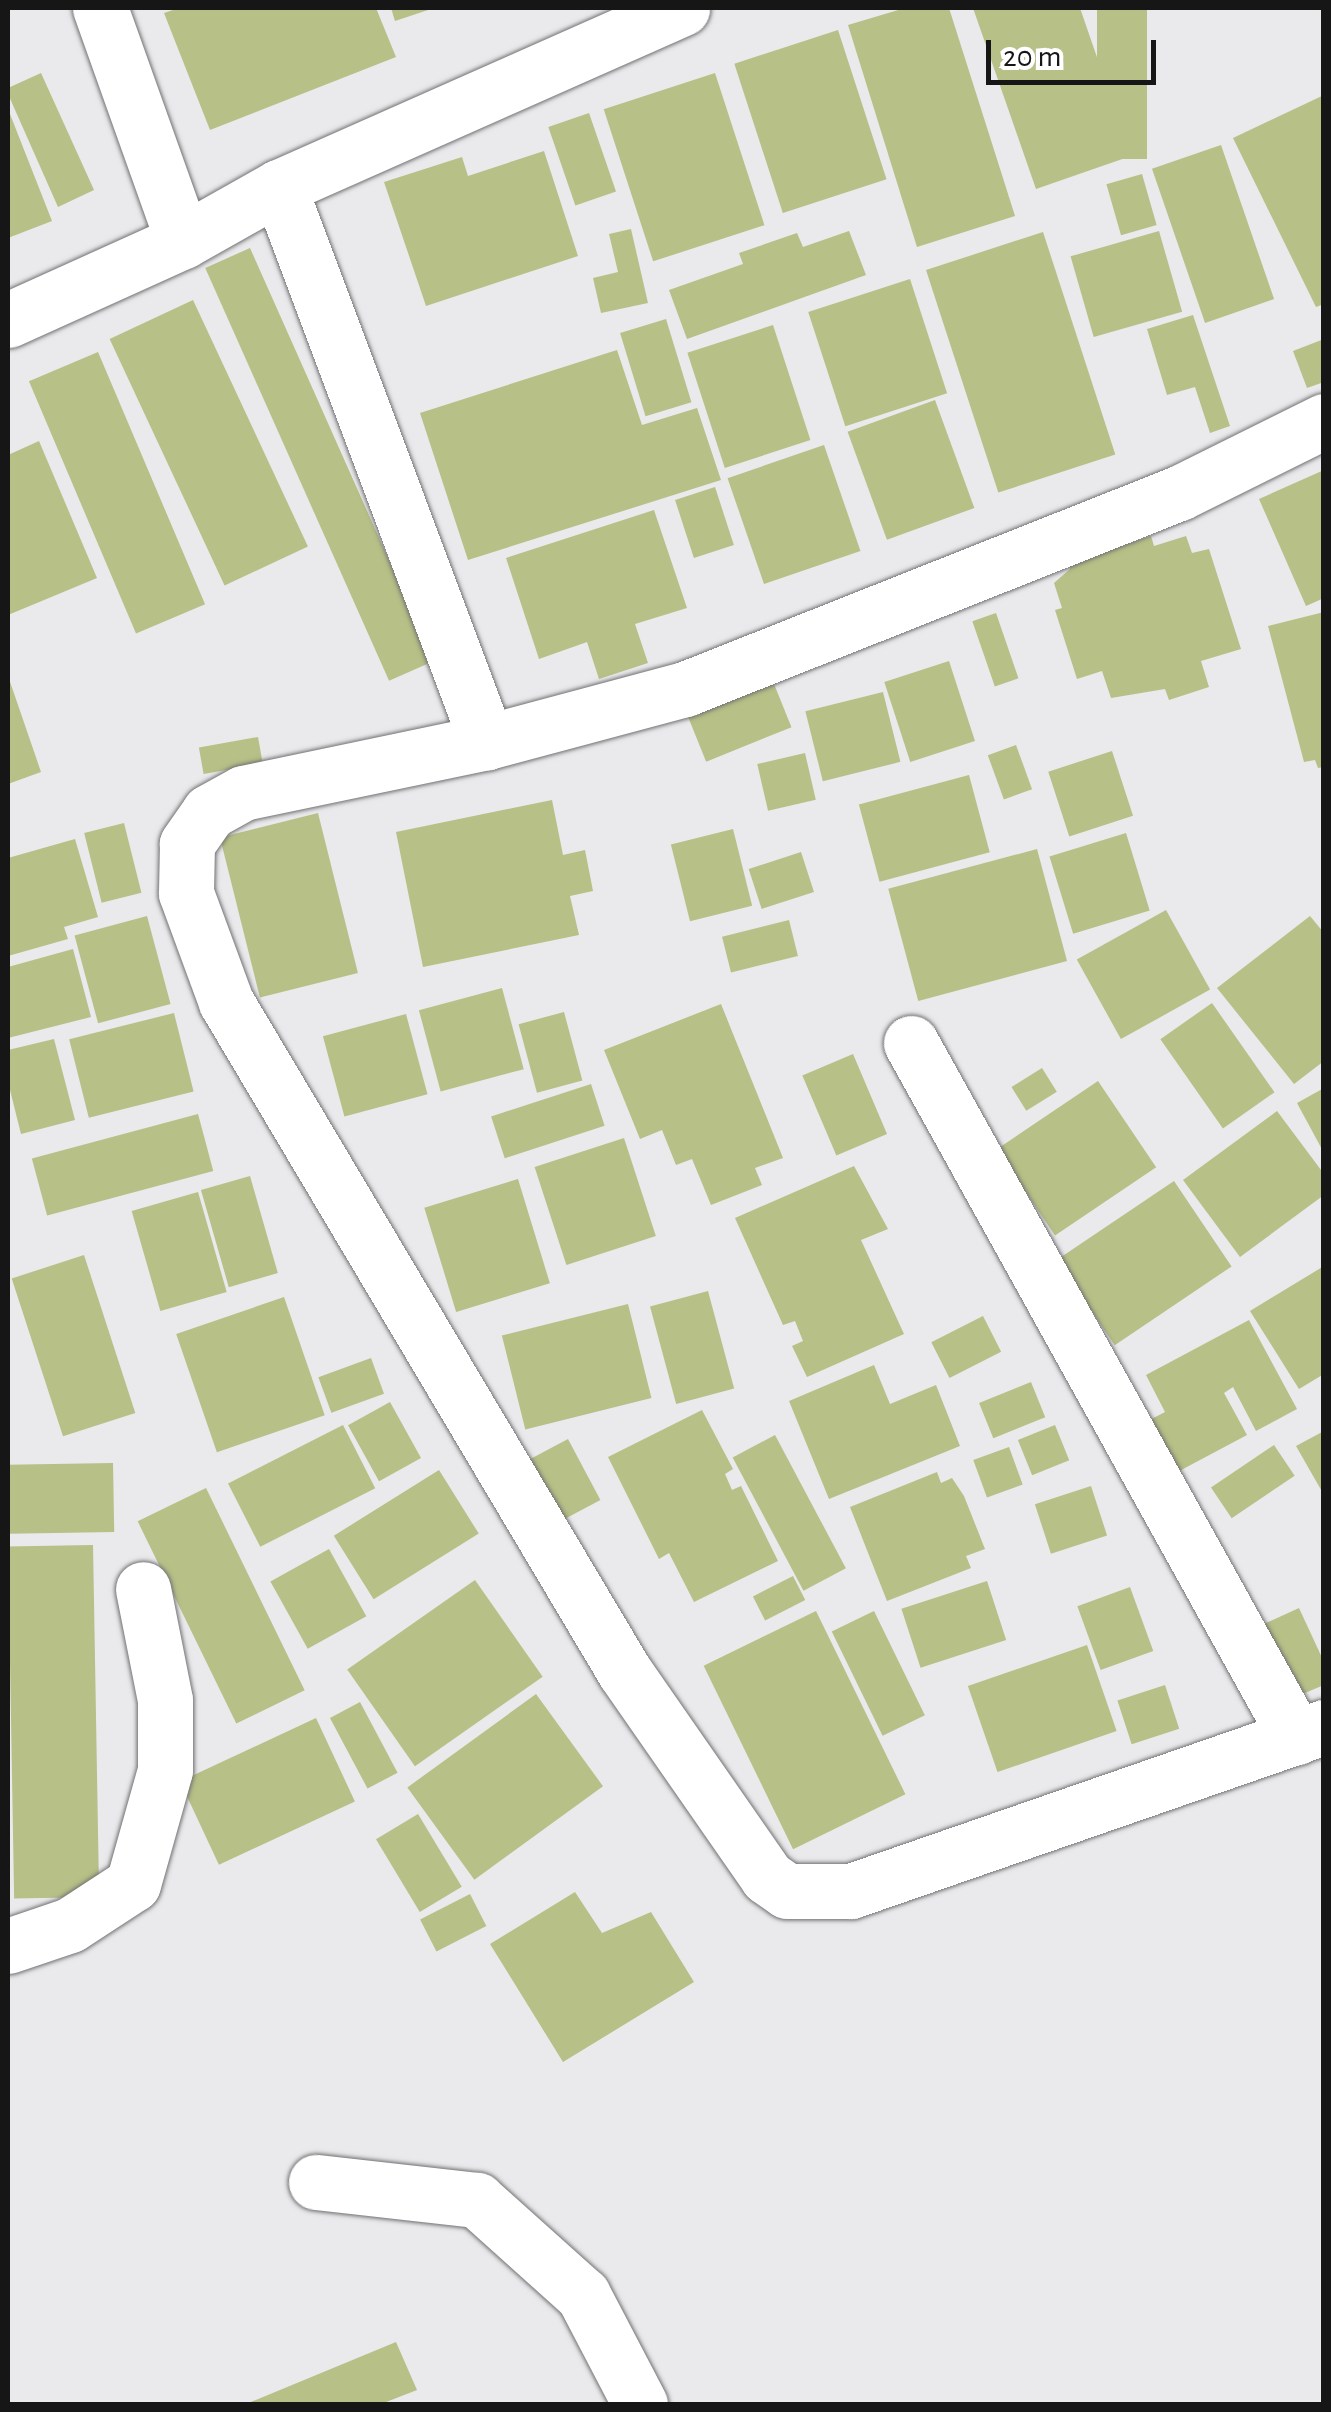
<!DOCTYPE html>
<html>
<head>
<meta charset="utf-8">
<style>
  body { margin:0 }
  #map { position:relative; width:1331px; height:2412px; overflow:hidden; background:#eae9ec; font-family:"Alegreya Sans",sans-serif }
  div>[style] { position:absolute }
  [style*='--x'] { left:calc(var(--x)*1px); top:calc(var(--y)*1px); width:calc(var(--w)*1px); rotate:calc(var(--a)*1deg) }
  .building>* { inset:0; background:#b7c086; transform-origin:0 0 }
  .roads { filter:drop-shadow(0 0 2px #727173) drop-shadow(0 0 2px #727173) }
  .street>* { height:55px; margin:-27.5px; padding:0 27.5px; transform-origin:27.5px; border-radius:27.5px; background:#fff }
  span { translate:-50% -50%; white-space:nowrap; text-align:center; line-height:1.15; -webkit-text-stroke:8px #fff; paint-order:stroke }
  .frame { position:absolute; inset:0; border:10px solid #171617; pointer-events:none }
  .scale { position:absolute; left:986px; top:40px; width:170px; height:45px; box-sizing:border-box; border:5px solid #171617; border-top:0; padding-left:12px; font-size:30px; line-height:35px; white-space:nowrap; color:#171617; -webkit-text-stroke:8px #fff; paint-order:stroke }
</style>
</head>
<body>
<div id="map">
  <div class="building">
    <div style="clip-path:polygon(179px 8px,376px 8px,396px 57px,210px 130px,164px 13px)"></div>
    <div style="clip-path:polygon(391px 8px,434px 8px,395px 21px)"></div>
    <div style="clip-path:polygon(905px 8px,949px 8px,1015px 216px,917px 247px,848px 25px)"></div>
    <div style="clip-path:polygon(973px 8px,1080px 8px,1131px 156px,1036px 189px)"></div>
    <div style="left:1097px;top:8px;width:50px;height:151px"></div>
    <div style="left:838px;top:30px;width:157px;height:109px;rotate:72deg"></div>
    <div style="clip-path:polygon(41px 73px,94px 190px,58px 207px,8px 94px,8px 88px)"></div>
    <div style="left:715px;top:73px;width:160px;height:117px;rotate:72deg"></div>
    <div style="clip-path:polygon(1324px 95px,1324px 304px,1316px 307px,1233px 138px)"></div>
    <div style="clip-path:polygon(8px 109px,52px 221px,8px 238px)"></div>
    <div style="left:589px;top:113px;width:83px;height:43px;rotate:71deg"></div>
    <div style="left:1221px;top:145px;width:163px;height:73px;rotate:71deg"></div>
    <div style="clip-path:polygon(544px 151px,578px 256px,426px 306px,384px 182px,462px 157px,468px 176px)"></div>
    <div style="left:1142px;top:174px;width:53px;height:37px;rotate:74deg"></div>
    <div style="clip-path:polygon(631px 229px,648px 303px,601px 313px,593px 278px,618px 272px,609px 234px)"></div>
    <div style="clip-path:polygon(849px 231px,866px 275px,687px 339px,669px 290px,743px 264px,739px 253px,797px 233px,803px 247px)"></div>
    <div style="left:1159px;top:231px;width:84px;height:92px;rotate:74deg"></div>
    <div style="left:1043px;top:232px;width:234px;height:123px;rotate:72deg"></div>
    <div style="left:250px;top:248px;width:452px;height:49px;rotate:66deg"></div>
    <div style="left:910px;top:279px;width:120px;height:107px;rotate:72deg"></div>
    <div style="left:193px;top:300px;width:272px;height:92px;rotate:65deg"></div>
    <div style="clip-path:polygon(1193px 315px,1230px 426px,1210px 433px,1195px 387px,1167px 395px,1147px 329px)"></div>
    <div style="left:666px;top:319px;width:87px;height:48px;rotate:73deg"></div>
    <div style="left:773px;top:325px;width:121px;height:90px;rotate:72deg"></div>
    <div style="clip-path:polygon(1324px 339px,1324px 382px,1307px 388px,1293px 351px)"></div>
    <div style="clip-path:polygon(617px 350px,642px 425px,697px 408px,721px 480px,468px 560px,420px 413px)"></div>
    <div style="left:98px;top:352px;width:274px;height:75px;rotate:67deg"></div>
    <div style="left:935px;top:400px;width:115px;height:93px;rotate:70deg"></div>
    <div style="clip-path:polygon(39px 441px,97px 578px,8px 615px,8px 455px)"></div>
    <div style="left:824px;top:445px;width:112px;height:102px;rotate:71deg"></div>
    <div style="clip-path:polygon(1324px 470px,1324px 598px,1306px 606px,1259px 499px)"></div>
    <div style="left:715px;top:487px;width:61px;height:42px;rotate:72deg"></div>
    <div style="clip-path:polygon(654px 510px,687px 608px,635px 624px,648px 663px,599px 679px,587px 642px,539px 659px,506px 558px)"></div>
    <div style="clip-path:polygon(1151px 536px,1154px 546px,1186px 536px,1192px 553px,1209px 549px,1241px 649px,1201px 661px,1209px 687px,1169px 700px,1165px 689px,1111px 698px,1102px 671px,1077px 679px,1055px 610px,1062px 608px,1054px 583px,1070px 569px,1068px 563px)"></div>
    <div style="clip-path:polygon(1324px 612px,1324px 767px,1318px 768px,1315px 760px,1304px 762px,1268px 626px)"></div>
    <div style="left:996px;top:613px;width:69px;height:25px;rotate:71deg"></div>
    <div style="left:949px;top:661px;width:84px;height:68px;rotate:72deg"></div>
    <div style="clip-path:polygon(8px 676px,41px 772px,8px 784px)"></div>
    <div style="left:772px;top:679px;width:52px;height:92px;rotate:68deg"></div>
    <div style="left:883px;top:692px;width:72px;height:80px;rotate:76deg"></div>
    <div style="left:258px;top:737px;width:27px;height:60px;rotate:80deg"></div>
    <div style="left:1016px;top:745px;width:47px;height:30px;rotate:70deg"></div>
    <div style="left:1112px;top:751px;width:68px;height:67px;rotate:72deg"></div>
    <div style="left:805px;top:753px;width:48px;height:49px;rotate:77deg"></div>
    <div style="left:969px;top:775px;width:80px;height:114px;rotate:75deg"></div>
    <div style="clip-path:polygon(552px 800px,563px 855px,585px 850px,593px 891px,570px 896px,579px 935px,423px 967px,396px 832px)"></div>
    <div style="left:318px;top:813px;width:165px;height:101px;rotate:76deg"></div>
    <div style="left:124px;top:823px;width:72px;height:41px;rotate:76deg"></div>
    <div style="left:733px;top:829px;width:79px;height:64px;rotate:76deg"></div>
    <div style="left:1126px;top:833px;width:81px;height:80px;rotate:73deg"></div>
    <div style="clip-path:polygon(75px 839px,98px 917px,64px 927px,68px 939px,8px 956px,8px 858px)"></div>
    <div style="left:1037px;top:849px;width:116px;height:154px;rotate:75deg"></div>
    <div style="left:801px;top:852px;width:42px;height:55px;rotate:72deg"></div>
    <div style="left:1166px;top:910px;width:91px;height:102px;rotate:61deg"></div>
    <div style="left:147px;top:916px;width:91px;height:75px;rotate:75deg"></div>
    <div style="clip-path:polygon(1310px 916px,1324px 933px,1324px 1061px,1294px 1084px,1217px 988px)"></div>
    <div style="left:789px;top:920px;width:37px;height:69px;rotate:76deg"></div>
    <div style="clip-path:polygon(73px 949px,91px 1017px,8px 1038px,8px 967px)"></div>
    <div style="left:502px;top:988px;width:84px;height:86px;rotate:75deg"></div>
    <div style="left:1212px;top:1003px;width:109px;height:63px;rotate:55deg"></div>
    <div style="clip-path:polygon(721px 1004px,783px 1158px,755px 1168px,762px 1185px,711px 1205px,692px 1159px,676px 1165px,662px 1130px,640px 1139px,604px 1050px)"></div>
    <div style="left:564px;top:1012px;width:71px;height:47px;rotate:75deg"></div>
    <div style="left:174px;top:1013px;width:81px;height:108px;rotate:76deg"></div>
    <div style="left:406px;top:1014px;width:83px;height:86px;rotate:75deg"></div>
    <div style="clip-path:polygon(54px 1039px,75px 1120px,21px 1134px,8px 1082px,8px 1050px)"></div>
    <div style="left:853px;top:1054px;width:87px;height:55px;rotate:67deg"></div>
    <div style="left:1042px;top:1068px;width:28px;height:36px;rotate:58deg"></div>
    <div style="left:1098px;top:1081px;width:104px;height:122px;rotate:56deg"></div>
    <div style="left:591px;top:1084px;width:44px;height:105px;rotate:72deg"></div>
    <div style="clip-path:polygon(1324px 1088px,1324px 1153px,1297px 1103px)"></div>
    <div style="clip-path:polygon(1277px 1111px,1324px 1174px,1324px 1195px,1240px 1257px,1183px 1180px)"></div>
    <div style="left:198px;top:1114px;width:59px;height:172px;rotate:75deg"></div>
    <div style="left:624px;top:1138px;width:103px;height:94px;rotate:72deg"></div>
    <div style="clip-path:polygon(854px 1166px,888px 1229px,861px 1240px,904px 1334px,807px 1377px,792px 1346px,803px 1341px,795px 1321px,783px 1325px,735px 1218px)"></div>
    <div style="left:250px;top:1176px;width:101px;height:51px;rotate:74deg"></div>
    <div style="left:518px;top:1179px;width:109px;height:98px;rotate:73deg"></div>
    <div style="left:1174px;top:1181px;width:103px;height:141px;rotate:56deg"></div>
    <div style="left:198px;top:1192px;width:104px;height:69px;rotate:74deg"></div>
    <div style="left:84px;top:1255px;width:166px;height:76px;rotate:72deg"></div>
    <div style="clip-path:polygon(1324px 1266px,1324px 1374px,1299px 1389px,1250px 1311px)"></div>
    <div style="left:708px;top:1291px;width:101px;height:60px;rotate:75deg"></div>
    <div style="left:284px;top:1297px;width:125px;height:114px;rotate:71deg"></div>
    <div style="left:628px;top:1304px;width:97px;height:130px;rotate:76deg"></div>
    <div style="left:983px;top:1316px;width:40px;height:58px;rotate:63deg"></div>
    <div style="clip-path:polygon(1249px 1320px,1297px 1409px,1256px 1431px,1233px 1387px,1224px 1393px,1247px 1435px,1168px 1477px,1140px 1425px,1165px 1412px,1146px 1375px)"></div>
    <div style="left:371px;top:1358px;width:38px;height:56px;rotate:70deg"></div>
    <div style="clip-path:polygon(874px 1365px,890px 1404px,936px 1385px,960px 1446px,829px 1499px,789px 1401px)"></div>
    <div style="left:1031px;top:1382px;width:38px;height:56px;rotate:68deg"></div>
    <div style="left:390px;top:1402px;width:64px;height:48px;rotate:61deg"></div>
    <div style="clip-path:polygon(702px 1410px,733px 1469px,725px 1474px,732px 1490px,741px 1486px,778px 1561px,694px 1602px,669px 1553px,659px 1559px,608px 1457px)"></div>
    <div style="left:343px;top:1425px;width:71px;height:129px;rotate:63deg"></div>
    <div style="left:1055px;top:1425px;width:38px;height:40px;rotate:68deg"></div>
    <div style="clip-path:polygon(1324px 1431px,1324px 1495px,1296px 1446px)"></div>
    <div style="left:775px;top:1435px;width:151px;height:48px;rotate:62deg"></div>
    <div style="left:568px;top:1439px;width:69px;height:48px;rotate:62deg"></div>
    <div style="left:1274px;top:1445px;width:37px;height:76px;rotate:56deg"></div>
    <div style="left:1009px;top:1447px;width:40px;height:38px;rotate:70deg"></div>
    <div style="left:113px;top:1463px;width:69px;height:105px;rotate:89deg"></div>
    <div style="left:439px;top:1470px;width:75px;height:124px;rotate:58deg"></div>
    <div style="clip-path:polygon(937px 1472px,941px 1483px,952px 1478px,964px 1496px,985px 1549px,966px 1556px,971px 1568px,887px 1601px,850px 1507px)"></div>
    <div style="left:1091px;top:1486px;width:52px;height:59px;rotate:72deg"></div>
    <div style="left:206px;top:1488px;width:225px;height:76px;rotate:64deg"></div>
    <div style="left:93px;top:1545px;width:352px;height:85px;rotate:89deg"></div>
    <div style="left:329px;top:1549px;width:77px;height:67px;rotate:61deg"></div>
    <div style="left:793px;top:1576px;width:27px;height:45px;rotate:63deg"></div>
    <div style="left:475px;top:1580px;width:118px;height:156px;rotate:55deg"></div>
    <div style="left:987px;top:1581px;width:62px;height:90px;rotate:72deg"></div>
    <div style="left:1130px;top:1587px;width:68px;height:56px;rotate:70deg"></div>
    <div style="clip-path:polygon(1299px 1608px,1324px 1662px,1324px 1685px,1288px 1700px,1255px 1628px)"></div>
    <div style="left:816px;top:1611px;width:204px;height:125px;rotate:64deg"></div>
    <div style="left:874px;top:1611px;width:116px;height:47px;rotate:64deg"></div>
    <div style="left:1087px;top:1645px;width:91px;height:126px;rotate:71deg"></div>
    <div style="left:1165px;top:1685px;width:46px;height:50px;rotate:72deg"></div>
    <div style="left:536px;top:1694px;width:114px;height:159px;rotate:54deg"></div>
    <div style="left:360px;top:1702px;width:80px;height:34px;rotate:62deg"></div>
    <div style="left:316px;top:1718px;width:92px;height:150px;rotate:65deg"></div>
    <div style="left:418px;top:1814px;width:85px;height:49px;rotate:59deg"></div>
    <div style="clip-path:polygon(575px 1892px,602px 1933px,651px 1912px,694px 1982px,563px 2062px,490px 1944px)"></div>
    <div style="left:470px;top:1894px;width:36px;height:56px;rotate:63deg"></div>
    <div style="clip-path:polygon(396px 2342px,417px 2390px,381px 2404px,246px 2404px)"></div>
  </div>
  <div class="roads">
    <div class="street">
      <div style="--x:100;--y:8;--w:247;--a:70.4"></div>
      <div style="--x:279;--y:187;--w:593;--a:69.46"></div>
      <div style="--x:8;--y:320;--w:192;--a:-24.3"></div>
      <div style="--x:183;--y:241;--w:110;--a:-29.4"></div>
      <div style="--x:279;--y:187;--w:441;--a:-23.9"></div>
      <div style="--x:1324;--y:421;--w:162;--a:153.6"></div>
      <div style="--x:1179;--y:493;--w:531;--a:158.36"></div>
      <div style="--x:685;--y:689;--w:205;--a:165"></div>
      <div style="--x:487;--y:742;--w:249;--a:168.2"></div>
      <div style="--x:243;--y:793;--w:39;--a:151"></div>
      <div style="--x:209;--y:812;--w:39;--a:125"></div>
      <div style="--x:187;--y:844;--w:49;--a:91.2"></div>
      <div style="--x:186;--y:893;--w:116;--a:69.8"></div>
      <div style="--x:226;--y:1002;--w:778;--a:59.25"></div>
      <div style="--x:624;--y:1671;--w:251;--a:55.2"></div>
      <div style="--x:767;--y:1877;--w:24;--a:35"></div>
      <div style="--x:787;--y:1891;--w:64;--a:0"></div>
      <div style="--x:851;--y:1891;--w:501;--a:-19.12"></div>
      <div style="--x:911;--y:1043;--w:794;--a:60.98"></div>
      <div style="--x:8;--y:1946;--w:65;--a:-18.7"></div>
      <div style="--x:70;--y:1925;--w:75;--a:-33.1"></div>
      <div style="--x:133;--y:1884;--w:118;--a:-74.3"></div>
      <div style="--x:165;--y:1770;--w:70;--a:-90"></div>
      <div style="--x:165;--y:1700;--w:113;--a:-101.2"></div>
      <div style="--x:316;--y:2182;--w:162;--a:6.4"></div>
      <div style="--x:477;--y:2200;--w:142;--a:41.9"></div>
      <div style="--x:583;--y:2295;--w:123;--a:62.4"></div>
    </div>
  </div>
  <div class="frame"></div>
  <div class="scale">20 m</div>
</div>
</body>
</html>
